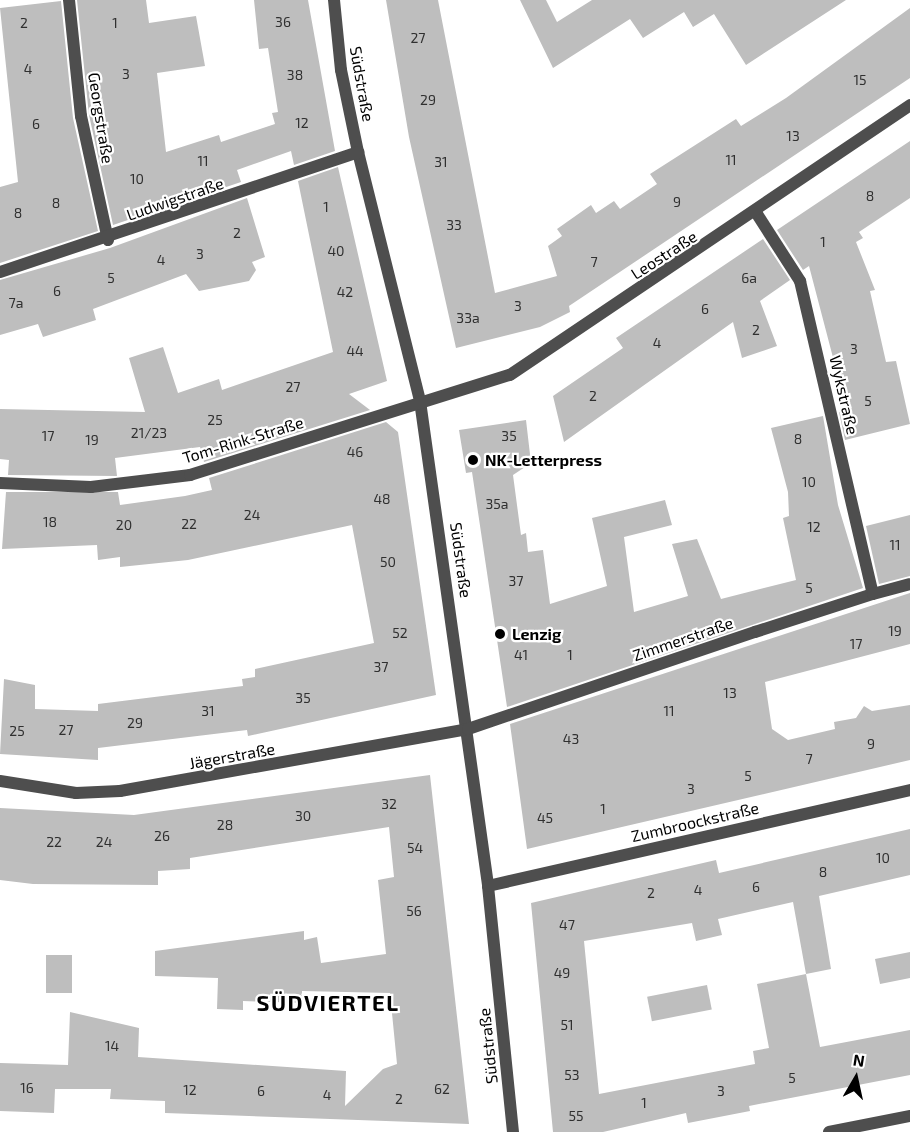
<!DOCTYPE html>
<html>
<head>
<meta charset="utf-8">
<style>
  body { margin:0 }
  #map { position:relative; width:910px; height:1132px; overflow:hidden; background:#fff; font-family:"Exo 2",sans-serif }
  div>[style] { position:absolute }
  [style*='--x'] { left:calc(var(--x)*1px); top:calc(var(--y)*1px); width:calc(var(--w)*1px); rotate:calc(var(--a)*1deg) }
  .building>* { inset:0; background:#bebebe; transform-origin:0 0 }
  .lane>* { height:12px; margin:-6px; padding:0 6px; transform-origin:6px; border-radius:6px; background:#4e4e4e }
  .street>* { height:12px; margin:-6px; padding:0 6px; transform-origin:6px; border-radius:6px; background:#4e4e4e }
  .dots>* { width:16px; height:16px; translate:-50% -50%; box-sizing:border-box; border:3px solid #fff; border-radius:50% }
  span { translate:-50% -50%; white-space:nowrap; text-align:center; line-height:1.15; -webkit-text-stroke:4.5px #fff; paint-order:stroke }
  .number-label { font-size:14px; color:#303030 }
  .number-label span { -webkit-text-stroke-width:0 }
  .street-label { font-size:16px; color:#000 }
  .poi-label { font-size:16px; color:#000; font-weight:700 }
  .left { translate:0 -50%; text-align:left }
  .district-label { font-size:22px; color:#000; font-weight:700; letter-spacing:1.5px }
  .north { position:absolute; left:826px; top:1048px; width:60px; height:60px; -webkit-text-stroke:4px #fff; paint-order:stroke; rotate:9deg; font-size:16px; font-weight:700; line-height:24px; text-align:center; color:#000 }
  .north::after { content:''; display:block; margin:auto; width:21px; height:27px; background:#000; clip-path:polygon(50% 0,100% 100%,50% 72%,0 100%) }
</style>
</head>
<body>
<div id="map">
  <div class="building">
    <div style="clip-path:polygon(77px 0,146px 0,149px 23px,196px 16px,205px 66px,157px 73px,166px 152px,219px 135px,221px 142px,275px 124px,272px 113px,278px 112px,268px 48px,259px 49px,254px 0,308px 0,335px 151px,294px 165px,291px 151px,237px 170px,241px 182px,113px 225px,89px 115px)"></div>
    <div style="clip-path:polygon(386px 0,438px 0,495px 293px,557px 276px,548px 246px,562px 236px,557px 229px,591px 205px,596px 213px,614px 201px,620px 209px,657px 184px,650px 174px,736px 119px,741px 126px,786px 98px,910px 8px,910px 78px,569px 306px,570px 312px,540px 327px,456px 348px,409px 137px)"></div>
    <div style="clip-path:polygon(520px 0,546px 0,557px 22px,592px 0,846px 0,746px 65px,714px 14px,693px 27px,684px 12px,643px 38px,630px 19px,553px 68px)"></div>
    <div style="clip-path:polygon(61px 1px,73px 118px,98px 231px,0 263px,0 187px,18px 182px,0 8px)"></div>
    <div style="clip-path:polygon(910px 141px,910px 198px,859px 232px,863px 238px,856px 242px,875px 290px,870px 291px,886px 362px,896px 361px,910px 424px,845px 440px,839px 412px,847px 411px,809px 266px,803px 270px,777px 230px)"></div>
    <div style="clip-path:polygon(338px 167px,387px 381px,349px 394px,370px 410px,204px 462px,200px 447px,115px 458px,117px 476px,8px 475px,9px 460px,0 459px,0 409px,145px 412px,129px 358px,163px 347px,178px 393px,219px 379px,222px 390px,333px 352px,298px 181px)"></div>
    <div style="clip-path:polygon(247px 198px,265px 257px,252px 262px,256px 270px,249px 281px,199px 291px,186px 274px,93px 309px,96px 320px,43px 337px,38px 324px,0 335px,0 280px,110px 248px)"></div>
    <div style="clip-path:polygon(763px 239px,790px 280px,760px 301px,777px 346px,742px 358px,733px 322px,564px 442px,553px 396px,623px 348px,616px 338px)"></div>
    <div style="clip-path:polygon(823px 416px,838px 505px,863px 588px,507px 707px,472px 472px,466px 473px,459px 430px,526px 420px,531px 463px,513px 475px,521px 535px,526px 533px,528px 552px,543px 550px,550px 604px,607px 586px,592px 518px,665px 500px,672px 525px,624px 537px,634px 612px,688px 596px,672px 544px,697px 539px,721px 599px,796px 580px,783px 518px,789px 516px,788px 492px,771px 428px)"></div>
    <div style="clip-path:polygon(386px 422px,398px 432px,436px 695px,248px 736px,247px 730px,98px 748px,98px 760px,0 754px,4px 679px,35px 685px,35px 709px,98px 711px,98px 704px,243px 686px,242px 679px,255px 677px,255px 669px,374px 643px,352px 525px,188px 560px,120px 567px,120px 557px,98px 560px,97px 545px,2px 549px,6px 492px,118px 492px,120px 505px,185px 496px,212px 490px,209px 478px)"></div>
    <div style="clip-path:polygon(910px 515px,910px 576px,879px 584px,866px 526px)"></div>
    <div style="clip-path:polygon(910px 593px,910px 644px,765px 682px,772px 729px,788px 740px,835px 729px,834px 722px,856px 718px,864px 706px,872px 711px,910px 705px,910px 760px,527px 849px,510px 724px)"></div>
    <div style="clip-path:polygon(430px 775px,469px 1124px,165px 1113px,165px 1101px,110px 1099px,111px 1089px,55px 1089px,54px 1113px,0 1111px,0 1063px,68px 1065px,70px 1012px,139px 1028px,138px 1057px,346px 1071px,345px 1106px,383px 1069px,397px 1064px,390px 993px,302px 991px,302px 1003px,243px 1001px,243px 1010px,217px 1009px,218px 978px,155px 976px,155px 951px,304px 931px,304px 940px,317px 937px,321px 963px,386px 954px,378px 880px,394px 877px,389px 827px,190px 858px,190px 869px,158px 871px,158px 885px,33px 884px,0 880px,0 808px,134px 815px)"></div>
    <div style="clip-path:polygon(evenodd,910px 829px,910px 875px,819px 896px,831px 969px,806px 974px,820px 1047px,910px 1030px,910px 1075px,749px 1106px,750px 1111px,688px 1123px,686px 1113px,603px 1132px,553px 1132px,531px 903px,716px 860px,719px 873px,910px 829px,793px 902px,806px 974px,757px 984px,769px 1048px,753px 1051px,755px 1064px,599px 1094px,584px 941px,692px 923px,696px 941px,722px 935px,718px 919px,793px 902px)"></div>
    <div style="clip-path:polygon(910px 952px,910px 978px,880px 984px,875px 959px)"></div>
    <div style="left:46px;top:955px;width:26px;height:38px"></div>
    <div style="left:707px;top:985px;width:25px;height:61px;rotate:79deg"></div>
  </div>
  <div class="lane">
    <div style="--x:755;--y:632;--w:124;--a:-17.9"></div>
  </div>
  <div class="street">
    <div style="--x:69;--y:0;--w:117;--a:84.1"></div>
    <div style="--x:81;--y:116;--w:127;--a:77.7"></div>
    <div style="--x:334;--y:0;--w:70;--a:84.3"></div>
    <div style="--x:341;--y:70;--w:84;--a:78.3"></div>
    <div style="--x:358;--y:152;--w:257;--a:76"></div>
    <div style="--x:420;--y:401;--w:490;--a:82"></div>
    <div style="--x:488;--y:886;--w:247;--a:84.2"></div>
    <div style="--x:757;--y:214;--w:80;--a:57.3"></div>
    <div style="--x:800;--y:281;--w:321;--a:76.9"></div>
    <div style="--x:873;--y:594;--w:38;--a:-15"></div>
    <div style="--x:0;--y:272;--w:378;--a:-18.5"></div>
    <div style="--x:0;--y:483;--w:91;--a:2.5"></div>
    <div style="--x:91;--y:487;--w:100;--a:-6.9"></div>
    <div style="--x:190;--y:475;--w:335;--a:-17.4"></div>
    <div style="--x:510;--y:375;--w:483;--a:-34"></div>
    <div style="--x:0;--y:781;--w:77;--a:9"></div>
    <div style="--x:76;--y:793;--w:44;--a:-2.6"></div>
    <div style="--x:120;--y:791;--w:353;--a:-10.1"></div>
    <div style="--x:468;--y:729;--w:303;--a:-18.7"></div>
    <div style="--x:488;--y:886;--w:433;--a:-12.8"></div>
    <div style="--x:829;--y:1132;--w:83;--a:-11.2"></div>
  </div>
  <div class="dots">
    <div style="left:473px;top:460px;background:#000"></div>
    <div style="left:500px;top:634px;background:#000"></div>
  </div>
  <div class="number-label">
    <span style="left:283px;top:22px">36</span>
    <span style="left:24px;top:23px">2</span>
    <span style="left:115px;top:23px">1</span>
    <span style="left:418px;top:38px">27</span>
    <span style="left:28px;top:69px">4</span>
    <span style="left:126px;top:74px">3</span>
    <span style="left:295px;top:75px">38</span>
    <span style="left:860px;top:80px">15</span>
    <span style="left:428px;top:100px">29</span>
    <span style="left:302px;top:123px">12</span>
    <span style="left:36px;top:124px">6</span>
    <span style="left:793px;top:136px">13</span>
    <span style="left:731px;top:160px">11</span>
    <span style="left:203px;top:161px">11</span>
    <span style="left:441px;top:162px">31</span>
    <span style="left:137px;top:179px">10</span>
    <span style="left:870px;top:196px">8</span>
    <span style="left:677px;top:202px">9</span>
    <span style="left:56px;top:203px">8</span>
    <span style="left:326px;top:207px">1</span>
    <span style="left:18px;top:213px">8</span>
    <span style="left:454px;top:225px">33</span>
    <span style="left:237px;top:233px">2</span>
    <span style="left:823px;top:242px">1</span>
    <span style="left:336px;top:251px">40</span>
    <span style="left:200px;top:254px">3</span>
    <span style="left:161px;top:260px">4</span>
    <span style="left:594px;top:262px">7</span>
    <span style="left:111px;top:278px">5</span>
    <span style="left:749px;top:278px">6a</span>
    <span style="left:57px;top:291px">6</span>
    <span style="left:345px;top:292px">42</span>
    <span style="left:16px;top:303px">7a</span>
    <span style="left:518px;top:306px">3</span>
    <span style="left:705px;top:309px">6</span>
    <span style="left:468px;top:318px">33a</span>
    <span style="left:756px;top:330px">2</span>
    <span style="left:657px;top:343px">4</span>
    <span style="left:854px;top:349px">3</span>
    <span style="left:355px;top:351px">44</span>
    <span style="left:293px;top:387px">27</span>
    <span style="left:593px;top:396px">2</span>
    <span style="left:868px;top:401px">5</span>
    <span style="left:215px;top:420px">25</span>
    <span style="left:149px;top:433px">21/23</span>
    <span style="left:48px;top:436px">17</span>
    <span style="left:509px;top:436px">35</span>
    <span style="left:798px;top:439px">8</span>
    <span style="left:92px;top:440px">19</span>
    <span style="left:355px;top:452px">46</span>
    <span style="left:809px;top:482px">10</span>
    <span style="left:382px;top:499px">48</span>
    <span style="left:497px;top:504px">35a</span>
    <span style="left:252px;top:515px">24</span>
    <span style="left:50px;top:522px">18</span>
    <span style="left:189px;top:524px">22</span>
    <span style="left:124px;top:525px">20</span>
    <span style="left:814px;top:527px">12</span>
    <span style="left:895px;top:545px">11</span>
    <span style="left:388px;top:562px">50</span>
    <span style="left:516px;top:581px">37</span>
    <span style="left:809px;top:588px">5</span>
    <span style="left:895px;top:631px">19</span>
    <span style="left:400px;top:633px">52</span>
    <span style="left:856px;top:644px">17</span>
    <span style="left:521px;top:655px">41</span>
    <span style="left:570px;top:655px">1</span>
    <span style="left:381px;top:667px">37</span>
    <span style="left:730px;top:693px">13</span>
    <span style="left:303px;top:698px">35</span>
    <span style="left:208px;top:711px">31</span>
    <span style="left:669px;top:711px">11</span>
    <span style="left:135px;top:723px">29</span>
    <span style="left:66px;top:730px">27</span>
    <span style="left:17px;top:731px">25</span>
    <span style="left:571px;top:739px">43</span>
    <span style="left:871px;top:744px">9</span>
    <span style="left:809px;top:759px">7</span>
    <span style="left:748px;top:776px">5</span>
    <span style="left:691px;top:789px">3</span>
    <span style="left:389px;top:804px">32</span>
    <span style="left:603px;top:809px">1</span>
    <span style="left:303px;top:816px">30</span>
    <span style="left:545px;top:818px">45</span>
    <span style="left:225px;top:825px">28</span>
    <span style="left:162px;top:836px">26</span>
    <span style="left:54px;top:842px">22</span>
    <span style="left:104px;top:842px">24</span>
    <span style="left:415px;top:848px">54</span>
    <span style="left:883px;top:858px">10</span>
    <span style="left:823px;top:872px">8</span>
    <span style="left:756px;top:887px">6</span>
    <span style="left:698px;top:890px">4</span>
    <span style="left:651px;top:893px">2</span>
    <span style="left:414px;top:911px">56</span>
    <span style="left:567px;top:925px">47</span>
    <span style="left:562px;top:973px">49</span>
    <span style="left:567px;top:1025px">51</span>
    <span style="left:112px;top:1046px">14</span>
    <span style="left:572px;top:1075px">53</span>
    <span style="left:792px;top:1078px">5</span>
    <span style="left:27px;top:1088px">16</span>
    <span style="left:442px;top:1089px">62</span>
    <span style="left:190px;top:1090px">12</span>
    <span style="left:261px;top:1091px">6</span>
    <span style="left:721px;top:1091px">3</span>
    <span style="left:327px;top:1095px">4</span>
    <span style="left:399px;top:1099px">2</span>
    <span style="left:644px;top:1103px">1</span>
    <span style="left:576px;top:1116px">55</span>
  </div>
  <div class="street-label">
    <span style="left:362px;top:84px;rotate:80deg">Südstraße</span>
    <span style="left:101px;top:118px;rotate:81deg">Georgstraße</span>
    <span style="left:175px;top:199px;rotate:-19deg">Ludwigstraße</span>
    <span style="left:664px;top:255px;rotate:-33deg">Leostraße</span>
    <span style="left:844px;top:395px;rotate:77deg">Wykstraße</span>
    <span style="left:243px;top:440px;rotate:-17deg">Tom-Rink-Straße</span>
    <span style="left:461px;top:560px;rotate:82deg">Südstraße</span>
    <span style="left:683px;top:639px;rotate:-19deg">Zimmerstraße</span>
    <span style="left:232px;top:756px;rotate:-10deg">Jägerstraße</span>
    <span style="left:695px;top:822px;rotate:-13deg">Zumbroockstraße</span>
    <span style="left:488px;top:1046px;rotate:-96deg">Südstraße</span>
  </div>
  <div class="poi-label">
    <span class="left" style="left:485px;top:460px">NK-Letterpress</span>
    <span class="left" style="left:512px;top:634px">Lenzig</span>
  </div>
  <div class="district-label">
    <span style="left:328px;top:1003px">SÜDVIERTEL</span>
  </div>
  <div class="north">N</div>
</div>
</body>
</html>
